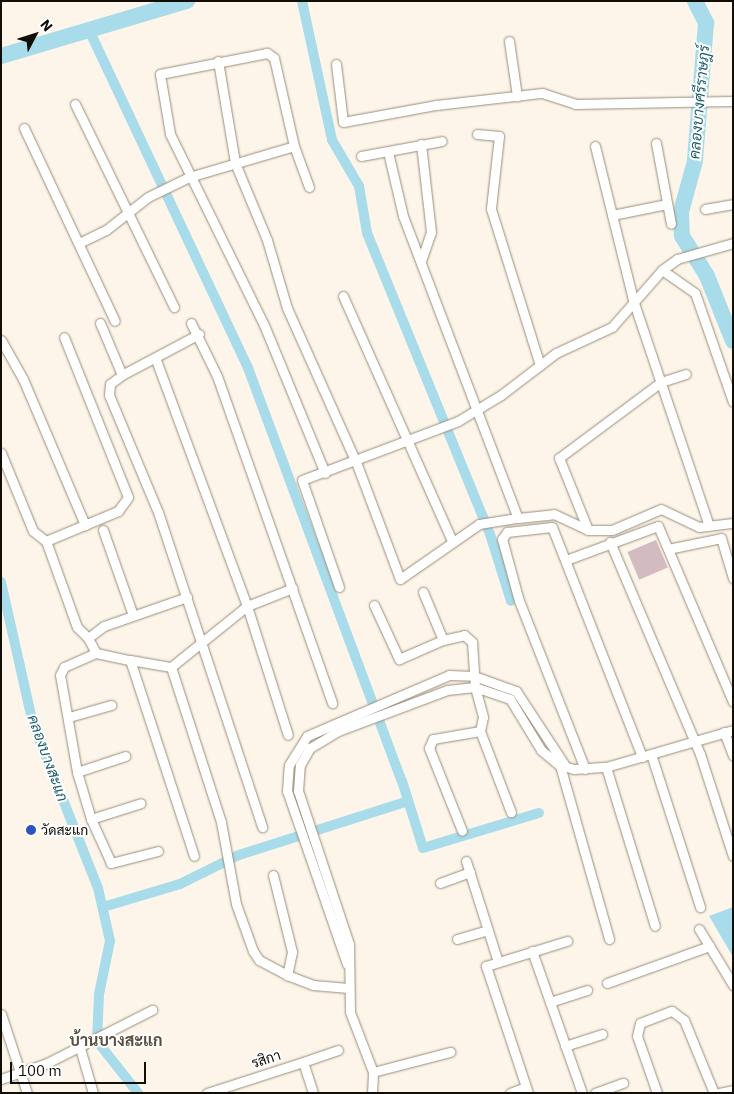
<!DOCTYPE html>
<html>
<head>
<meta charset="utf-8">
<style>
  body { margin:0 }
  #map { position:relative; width:734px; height:1094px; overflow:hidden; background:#fdf5e9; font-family:"IBM Plex Sans",Sarabun,sans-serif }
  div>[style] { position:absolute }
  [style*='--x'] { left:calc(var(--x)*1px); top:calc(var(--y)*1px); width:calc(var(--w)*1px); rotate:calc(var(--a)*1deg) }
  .water>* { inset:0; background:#a9dcea }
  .canal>* { height:10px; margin:-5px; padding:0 5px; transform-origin:5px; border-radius:5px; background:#a9dcea }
  .river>* { height:16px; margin:-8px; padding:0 8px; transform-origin:8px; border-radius:8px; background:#a9dcea }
  .building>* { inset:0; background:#d4bbc2; transform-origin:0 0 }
  .roads { filter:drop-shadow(0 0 1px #998d7a) drop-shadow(0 0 1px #998d7a) }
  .street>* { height:9px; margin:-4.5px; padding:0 4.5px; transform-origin:4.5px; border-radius:4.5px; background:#fff }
  .dots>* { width:14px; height:14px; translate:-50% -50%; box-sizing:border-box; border:2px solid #fff; border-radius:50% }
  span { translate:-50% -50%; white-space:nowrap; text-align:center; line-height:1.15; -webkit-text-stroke:4px #fff; paint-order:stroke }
  .poi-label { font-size:14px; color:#110d07 }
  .left { translate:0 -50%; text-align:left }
  .street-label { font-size:14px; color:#110d07 }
  .water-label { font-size:15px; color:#1d5f6e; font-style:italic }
  .quarter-label { font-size:16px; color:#5a4f3e; font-weight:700 }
  .frame { position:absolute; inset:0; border:2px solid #110d07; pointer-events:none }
  .north { position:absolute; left:10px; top:10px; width:50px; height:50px; -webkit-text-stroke:4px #fff; paint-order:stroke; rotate:50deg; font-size:14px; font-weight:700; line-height:20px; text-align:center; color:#110d07 }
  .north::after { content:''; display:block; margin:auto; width:18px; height:22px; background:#110d07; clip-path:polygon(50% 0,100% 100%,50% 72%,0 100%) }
  .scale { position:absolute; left:10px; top:1062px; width:136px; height:22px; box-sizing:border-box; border:2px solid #110d07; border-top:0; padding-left:6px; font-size:15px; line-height:18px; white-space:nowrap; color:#110d07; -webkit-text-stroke:4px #fff; paint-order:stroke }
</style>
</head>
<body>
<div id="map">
  <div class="water">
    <div style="clip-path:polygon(733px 907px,733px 957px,709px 916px)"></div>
  </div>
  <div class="canal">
    <div style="--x:302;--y:1;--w:142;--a:77.8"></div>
    <div style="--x:332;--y:140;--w:53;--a:59.6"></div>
    <div style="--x:359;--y:186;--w:48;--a:80.3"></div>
    <div style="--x:367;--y:233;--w:325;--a:67.8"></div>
    <div style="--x:490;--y:534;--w:70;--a:72.6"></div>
    <div style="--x:89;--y:30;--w:374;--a:64.8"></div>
    <div style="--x:248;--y:368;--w:441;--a:69.6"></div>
    <div style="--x:402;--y:781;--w:70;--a:72.6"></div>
    <div style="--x:423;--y:848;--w:121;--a:-16.8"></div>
    <div style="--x:1;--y:582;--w:146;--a:77.3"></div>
    <div style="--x:33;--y:724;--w:176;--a:68.4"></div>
    <div style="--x:98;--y:888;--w:54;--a:77.2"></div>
    <div style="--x:110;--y:941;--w:54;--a:101.7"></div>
    <div style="--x:99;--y:994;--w:47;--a:92.4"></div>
    <div style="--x:97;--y:1041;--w:66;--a:51.7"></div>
    <div style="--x:103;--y:907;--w:80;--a:-16.6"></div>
    <div style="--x:180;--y:884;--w:66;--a:-26.2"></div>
    <div style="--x:239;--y:855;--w:177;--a:-17.7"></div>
  </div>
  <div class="river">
    <div style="--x:695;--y:1;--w:25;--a:63"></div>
    <div style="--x:706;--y:23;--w:138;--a:94.6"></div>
    <div style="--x:695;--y:161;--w:53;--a:105.4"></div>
    <div style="--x:681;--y:212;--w:24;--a:88"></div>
    <div style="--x:682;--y:236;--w:47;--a:58"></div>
    <div style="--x:707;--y:276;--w:70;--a:68.2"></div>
    <div style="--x:1;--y:56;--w:194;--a:-16.5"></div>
  </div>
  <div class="building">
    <div style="left:656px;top:540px;width:30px;height:31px;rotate:67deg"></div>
  </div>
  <div class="roads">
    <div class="street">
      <div style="--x:509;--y:41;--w:56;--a:81.7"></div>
      <div style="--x:218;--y:61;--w:103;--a:80.5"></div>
      <div style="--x:235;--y:163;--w:83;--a:67.4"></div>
      <div style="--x:267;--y:240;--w:71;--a:73.6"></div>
      <div style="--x:287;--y:308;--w:169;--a:65.9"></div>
      <div style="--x:356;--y:462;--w:125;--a:69.4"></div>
      <div style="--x:400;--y:579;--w:96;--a:-34.8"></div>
      <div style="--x:479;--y:524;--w:39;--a:-9"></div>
      <div style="--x:336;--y:64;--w:58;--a:83.1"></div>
      <div style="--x:343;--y:122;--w:95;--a:-10.4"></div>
      <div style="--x:436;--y:105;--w:107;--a:-6.5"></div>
      <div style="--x:542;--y:93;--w:35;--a:18"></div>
      <div style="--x:575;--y:104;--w:158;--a:-1.1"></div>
      <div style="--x:75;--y:104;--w:226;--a:64"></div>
      <div style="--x:24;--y:128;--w:213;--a:64.8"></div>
      <div style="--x:477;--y:134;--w:22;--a:5"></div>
      <div style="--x:499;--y:136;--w:73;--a:96.3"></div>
      <div style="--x:491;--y:209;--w:164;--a:72.6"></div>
      <div style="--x:656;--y:143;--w:82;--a:79.5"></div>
      <div style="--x:421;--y:144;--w:89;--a:83.5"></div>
      <div style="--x:431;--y:232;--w:31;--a:109"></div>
      <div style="--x:595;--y:146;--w:159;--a:76.1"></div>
      <div style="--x:633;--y:300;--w:238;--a:71.4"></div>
      <div style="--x:388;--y:152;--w:66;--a:76.8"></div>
      <div style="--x:403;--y:216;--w:323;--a:69.2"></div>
      <div style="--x:518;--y:518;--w:36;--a:-6"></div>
      <div style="--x:554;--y:514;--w:38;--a:25"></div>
      <div style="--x:588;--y:530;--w:24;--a:0"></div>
      <div style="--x:612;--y:530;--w:53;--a:-23.2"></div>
      <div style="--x:661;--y:509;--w:42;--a:25.3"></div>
      <div style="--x:699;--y:527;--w:34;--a:-7"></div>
      <div style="--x:361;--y:156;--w:82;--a:-10.5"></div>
      <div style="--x:309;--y:187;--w:44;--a:-110.1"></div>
      <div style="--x:294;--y:146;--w:90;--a:-102.8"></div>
      <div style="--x:274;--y:58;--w:9;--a:-144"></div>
      <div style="--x:267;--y:53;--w:109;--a:168.9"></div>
      <div style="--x:160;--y:74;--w:61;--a:80.5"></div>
      <div style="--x:170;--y:134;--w:213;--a:63.8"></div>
      <div style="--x:264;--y:325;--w:160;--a:67.6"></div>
      <div style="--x:705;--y:209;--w:28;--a:-10"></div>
      <div style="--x:612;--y:215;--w:56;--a:-11.3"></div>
      <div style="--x:79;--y:243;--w:30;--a:-26"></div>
      <div style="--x:106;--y:230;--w:53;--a:-38.2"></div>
      <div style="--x:148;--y:197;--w:46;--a:-26"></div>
      <div style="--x:189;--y:177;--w:109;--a:-16.4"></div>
      <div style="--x:662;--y:270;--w:40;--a:34.9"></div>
      <div style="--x:695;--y:293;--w:115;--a:70.8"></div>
      <div style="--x:343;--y:296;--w:268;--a:66"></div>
      <div style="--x:100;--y:323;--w:56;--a:67.1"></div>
      <div style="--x:191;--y:323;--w:59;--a:63.9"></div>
      <div style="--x:217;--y:376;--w:347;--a:70.6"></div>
      <div style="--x:199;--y:334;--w:87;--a:152"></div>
      <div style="--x:122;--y:375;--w:15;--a:143"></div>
      <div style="--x:110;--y:384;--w:11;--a:95"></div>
      <div style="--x:109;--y:395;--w:127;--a:67.3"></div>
      <div style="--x:158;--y:512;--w:332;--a:71.7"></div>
      <div style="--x:1;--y:340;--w:45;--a:60.6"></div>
      <div style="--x:23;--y:379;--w:159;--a:67"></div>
      <div style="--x:156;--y:360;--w:262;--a:69.7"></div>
      <div style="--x:247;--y:606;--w:135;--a:72.4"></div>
      <div style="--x:1;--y:453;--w:84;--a:67.7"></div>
      <div style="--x:33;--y:531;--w:16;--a:38"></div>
      <div style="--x:46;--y:541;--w:91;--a:70.2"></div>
      <div style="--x:77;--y:627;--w:16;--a:45"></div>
      <div style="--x:103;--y:530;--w:90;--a:70.6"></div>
      <div style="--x:588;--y:530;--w:78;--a:-111.9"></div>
      <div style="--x:559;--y:458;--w:127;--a:-36.7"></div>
      <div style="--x:661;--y:382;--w:26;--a:-18"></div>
      <div style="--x:46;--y:541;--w:78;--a:-22.6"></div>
      <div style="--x:118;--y:511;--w:17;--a:-54"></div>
      <div style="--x:128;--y:497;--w:172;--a:-111.8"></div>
      <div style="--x:610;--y:542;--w:230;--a:67"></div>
      <div style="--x:700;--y:754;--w:107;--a:72.1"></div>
      <div style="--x:668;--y:549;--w:54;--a:-11.7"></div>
      <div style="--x:721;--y:538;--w:42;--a:73.3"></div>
      <div style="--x:566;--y:560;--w:98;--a:-20.3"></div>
      <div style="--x:658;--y:526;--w:191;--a:66.9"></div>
      <div style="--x:339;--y:587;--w:113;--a:-109.1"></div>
      <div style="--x:302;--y:480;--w:167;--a:-20.7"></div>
      <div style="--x:458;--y:421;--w:50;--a:-31.2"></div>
      <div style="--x:501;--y:395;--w:69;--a:-37.4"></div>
      <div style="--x:556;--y:353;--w:62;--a:-24.9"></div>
      <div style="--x:612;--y:327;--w:76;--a:-48.7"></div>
      <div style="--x:662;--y:270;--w:19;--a:-36"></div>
      <div style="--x:677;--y:259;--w:58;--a:-15.9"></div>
      <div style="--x:423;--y:592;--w:52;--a:67.4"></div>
      <div style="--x:374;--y:605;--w:60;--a:65.2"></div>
      <div style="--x:399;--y:659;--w:48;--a:-23.4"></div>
      <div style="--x:443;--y:640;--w:22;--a:-13"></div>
      <div style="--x:464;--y:635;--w:11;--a:41"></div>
      <div style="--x:472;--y:642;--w:45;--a:86.2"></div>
      <div style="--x:475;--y:687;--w:31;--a:75"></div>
      <div style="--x:483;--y:717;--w:14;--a:102"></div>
      <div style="--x:480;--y:731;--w:48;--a:170.3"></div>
      <div style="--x:433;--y:739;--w:10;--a:114"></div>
      <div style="--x:429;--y:748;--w:89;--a:68.3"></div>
      <div style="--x:96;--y:653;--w:17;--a:-118"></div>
      <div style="--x:88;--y:638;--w:20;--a:-37"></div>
      <div style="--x:104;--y:626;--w:88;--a:-19.3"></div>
      <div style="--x:130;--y:660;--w:42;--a:9.7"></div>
      <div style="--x:171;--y:667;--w:97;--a:-38.8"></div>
      <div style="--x:247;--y:606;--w:49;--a:-21.4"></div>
      <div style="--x:171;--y:667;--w:163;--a:72.1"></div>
      <div style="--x:221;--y:822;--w:83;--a:79.6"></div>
      <div style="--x:236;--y:904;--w:50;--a:70.1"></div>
      <div style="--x:253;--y:951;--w:11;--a:56"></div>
      <div style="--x:259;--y:960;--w:32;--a:28"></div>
      <div style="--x:287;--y:975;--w:28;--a:21"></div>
      <div style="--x:313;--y:985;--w:35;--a:5"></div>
      <div style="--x:69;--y:717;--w:44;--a:-15.9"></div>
      <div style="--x:480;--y:731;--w:87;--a:69.1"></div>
      <div style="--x:724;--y:732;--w:25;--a:69"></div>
      <div style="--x:651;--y:754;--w:161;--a:72.2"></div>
      <div style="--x:559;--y:762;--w:184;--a:74.2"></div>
      <div style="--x:606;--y:767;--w:166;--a:72.9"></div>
      <div style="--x:585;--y:769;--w:180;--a:-111.4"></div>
      <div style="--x:519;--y:601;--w:64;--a:-105.3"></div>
      <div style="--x:502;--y:539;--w:9;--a:-54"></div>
      <div style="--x:507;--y:532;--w:45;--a:-6.3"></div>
      <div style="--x:552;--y:527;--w:247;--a:68.6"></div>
      <div style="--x:77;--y:772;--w:51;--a:-18.4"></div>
      <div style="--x:91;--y:819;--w:52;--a:-17.7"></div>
      <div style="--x:158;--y:851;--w:49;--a:165.7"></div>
      <div style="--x:111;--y:863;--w:48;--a:-114.4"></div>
      <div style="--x:91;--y:819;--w:49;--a:-106.6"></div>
      <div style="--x:77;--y:772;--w:98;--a:-99.9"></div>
      <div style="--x:60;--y:675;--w:9;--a:-63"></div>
      <div style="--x:64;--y:667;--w:35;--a:-24"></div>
      <div style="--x:96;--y:653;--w:35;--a:12"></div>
      <div style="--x:130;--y:660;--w:206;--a:71.9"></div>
      <div style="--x:466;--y:861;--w:106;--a:72.4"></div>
      <div style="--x:273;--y:875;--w:79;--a:76.1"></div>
      <div style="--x:292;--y:952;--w:24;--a:102"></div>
      <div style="--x:440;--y:883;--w:32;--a:-20"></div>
      <div style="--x:699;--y:929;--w:66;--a:58.7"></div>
      <div style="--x:457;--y:939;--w:32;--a:-16"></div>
      <div style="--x:532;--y:951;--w:151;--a:70.6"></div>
      <div style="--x:347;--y:964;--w:183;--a:-109.1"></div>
      <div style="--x:287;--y:791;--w:26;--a:-86"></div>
      <div style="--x:289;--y:765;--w:34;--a:-58"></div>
      <div style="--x:307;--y:736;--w:155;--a:-23.2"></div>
      <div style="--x:449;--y:675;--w:25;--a:2"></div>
      <div style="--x:474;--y:676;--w:45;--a:19.7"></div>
      <div style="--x:516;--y:691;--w:91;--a:56.7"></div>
      <div style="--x:607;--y:983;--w:109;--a:-19.9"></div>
      <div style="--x:550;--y:1002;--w:39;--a:-18"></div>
      <div style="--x:1;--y:1014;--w:83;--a:71.8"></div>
      <div style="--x:565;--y:1046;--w:39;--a:-18"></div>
      <div style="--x:80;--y:1048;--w:47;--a:73.9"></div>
      <div style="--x:303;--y:1062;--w:37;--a:-19"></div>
      <div style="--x:373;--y:1072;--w:80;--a:-14.6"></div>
      <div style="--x:1;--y:1079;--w:49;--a:-19.2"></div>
      <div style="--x:47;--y:1063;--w:118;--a:-26.8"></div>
      <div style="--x:207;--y:1093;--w:101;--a:-17.9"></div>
      <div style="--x:303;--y:1062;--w:33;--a:72"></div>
      <div style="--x:372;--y:1093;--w:21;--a:-87"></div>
      <div style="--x:373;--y:1072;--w:64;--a:-111"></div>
      <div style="--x:350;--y:1012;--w:68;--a:-90.8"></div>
      <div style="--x:349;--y:944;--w:161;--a:-108.4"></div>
      <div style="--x:298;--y:791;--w:26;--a:-86"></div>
      <div style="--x:300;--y:765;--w:20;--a:-60"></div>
      <div style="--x:310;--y:748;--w:33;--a:-31"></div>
      <div style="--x:338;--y:731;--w:116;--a:-20.6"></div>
      <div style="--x:447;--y:690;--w:28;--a:-6"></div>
      <div style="--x:475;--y:687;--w:37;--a:19"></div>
      <div style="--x:510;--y:699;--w:60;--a:58.7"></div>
      <div style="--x:541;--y:750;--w:23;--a:40"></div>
      <div style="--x:559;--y:765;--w:16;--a:15"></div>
      <div style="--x:574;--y:769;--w:32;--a:-4"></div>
      <div style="--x:606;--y:767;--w:132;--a:-16.2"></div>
      <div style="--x:510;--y:1093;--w:17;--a:-21"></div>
      <div style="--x:528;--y:1093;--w:134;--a:-108.3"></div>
      <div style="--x:486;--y:966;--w:85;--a:-17.2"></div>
      <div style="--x:595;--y:1093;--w:30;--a:-20"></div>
      <div style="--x:657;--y:1093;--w:60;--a:-109.3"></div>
      <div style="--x:637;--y:1036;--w:13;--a:-77"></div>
      <div style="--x:640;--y:1023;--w:34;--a:-21"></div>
      <div style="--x:672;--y:1011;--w:15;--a:37"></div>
      <div style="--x:684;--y:1020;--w:79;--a:67.7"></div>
      <div style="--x:719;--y:1093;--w:14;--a:-12"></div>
    </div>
  </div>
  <div class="dots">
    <div style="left:31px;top:830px;background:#2b52c1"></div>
  </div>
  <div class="poi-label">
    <span class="left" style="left:41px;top:830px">วัดสะแก</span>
  </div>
  <div class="street-label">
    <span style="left:266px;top:1059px;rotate:-18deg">รสิกา</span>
  </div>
  <div class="water-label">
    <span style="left:699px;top:102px;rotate:-85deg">คลองบางศรีราษฎร์</span>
    <span style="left:48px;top:758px;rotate:70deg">คลองบางสะแก</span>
  </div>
  <div class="quarter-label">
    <span style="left:116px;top:1040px">บ้านบางสะแก</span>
  </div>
  <div class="frame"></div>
  <div class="north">N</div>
  <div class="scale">100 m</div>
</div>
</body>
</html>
